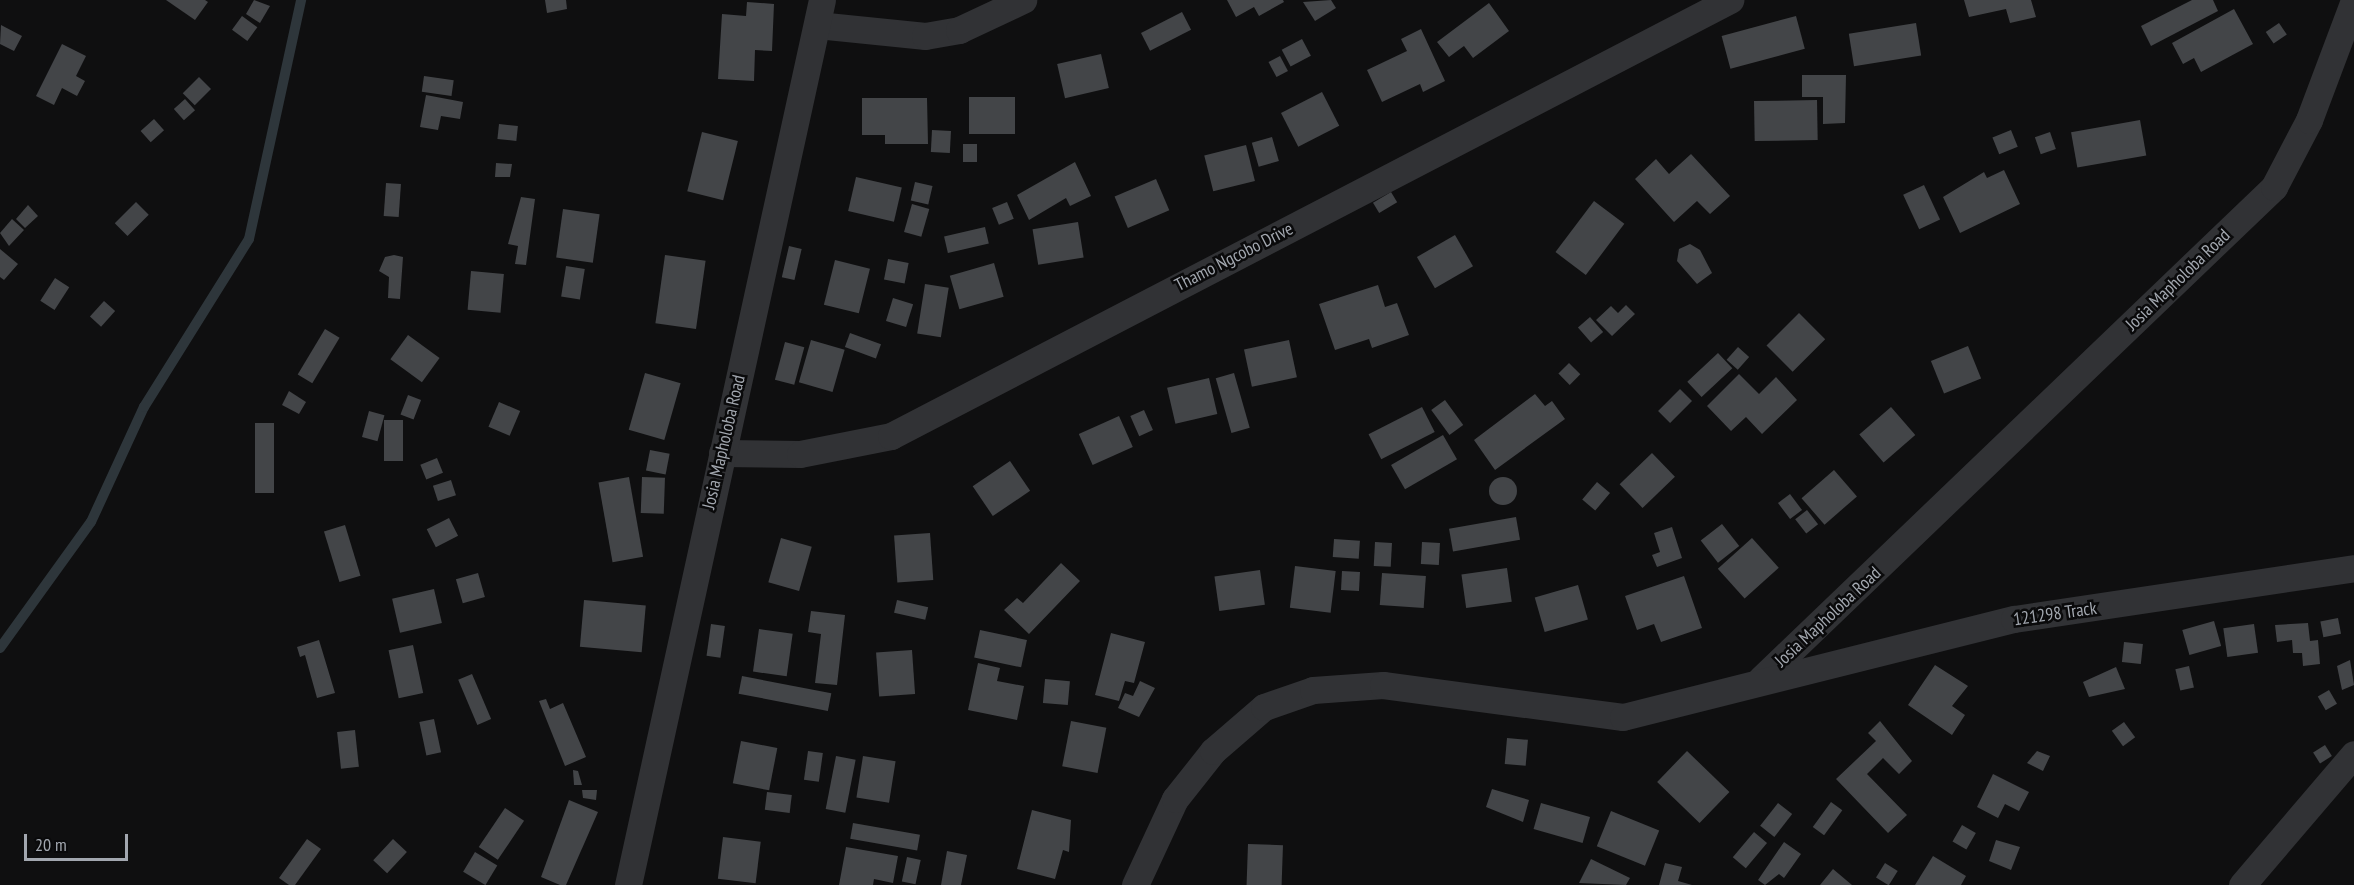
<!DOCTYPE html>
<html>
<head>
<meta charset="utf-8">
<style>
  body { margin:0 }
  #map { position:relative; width:2354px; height:885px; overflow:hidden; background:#0f0f10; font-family:"PT Sans Narrow",sans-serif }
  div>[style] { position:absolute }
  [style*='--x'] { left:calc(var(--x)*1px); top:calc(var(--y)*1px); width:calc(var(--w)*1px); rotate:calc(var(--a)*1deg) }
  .stream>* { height:10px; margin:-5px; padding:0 5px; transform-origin:5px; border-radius:5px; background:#2e363b }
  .building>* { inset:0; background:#434548; transform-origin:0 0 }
  .round { border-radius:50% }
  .minor>* { height:27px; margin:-13.5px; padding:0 13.5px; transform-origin:13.5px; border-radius:13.5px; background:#313235 }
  span { translate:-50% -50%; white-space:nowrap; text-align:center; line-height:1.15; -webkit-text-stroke:5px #0a0a0b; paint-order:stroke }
  .street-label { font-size:18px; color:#a2a7af }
  .scale { position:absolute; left:24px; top:834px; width:104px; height:27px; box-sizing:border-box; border:3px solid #a2a7af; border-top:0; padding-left:8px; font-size:18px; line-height:21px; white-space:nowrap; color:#a2a7af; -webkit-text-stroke:4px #0a0a0b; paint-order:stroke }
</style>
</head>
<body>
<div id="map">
  <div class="stream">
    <div style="--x:0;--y:648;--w:155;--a:-54.2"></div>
    <div style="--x:91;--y:522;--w:127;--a:-65.3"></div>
    <div style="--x:144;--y:407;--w:198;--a:-58"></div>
    <div style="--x:249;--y:239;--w:245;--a:-77.7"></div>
  </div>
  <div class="building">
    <div style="clip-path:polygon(166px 0,205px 0,208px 2px,195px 20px)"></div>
    <div style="clip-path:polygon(254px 0,270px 6px,260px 23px,246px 14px)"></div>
    <div style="clip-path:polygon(545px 0,566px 0,567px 9px,547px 13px)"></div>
    <div style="clip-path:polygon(1227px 0,1283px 0,1284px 2px,1259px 16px,1254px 7px,1236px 17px)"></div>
    <div style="clip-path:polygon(1331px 0,1336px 8px,1315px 21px,1303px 2px)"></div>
    <div style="clip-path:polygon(1964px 0,2031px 0,2036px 17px,2010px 23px,2006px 9px,1969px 17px)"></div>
    <div style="clip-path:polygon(2192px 0,2213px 0,2218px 11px,2151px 46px,2141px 26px)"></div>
    <div style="clip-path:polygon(747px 2px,774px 4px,772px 51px,755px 50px,754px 81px,718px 79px,722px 14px,746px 16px)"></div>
    <div style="clip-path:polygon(1489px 3px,1509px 31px,1473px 58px,1464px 46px,1449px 57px,1437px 42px)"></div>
    <div style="clip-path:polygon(2234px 9px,2253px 44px,2201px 72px,2194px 58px,2183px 64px,2172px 43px)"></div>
    <div style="left:1182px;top:12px;width:20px;height:46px;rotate:63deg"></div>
    <div style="left:242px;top:16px;width:19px;height:17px;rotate:36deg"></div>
    <div style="left:1796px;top:16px;width:34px;height:77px;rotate:75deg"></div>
    <div style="left:1916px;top:23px;width:33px;height:68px;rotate:81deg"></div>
    <div style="left:2279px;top:23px;width:14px;height:16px;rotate:56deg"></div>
    <div style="clip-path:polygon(1px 25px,22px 36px,14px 51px,0 44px)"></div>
    <div style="clip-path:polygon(1421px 29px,1445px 81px,1423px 92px,1420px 84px,1382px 102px,1367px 70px,1407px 51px,1401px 39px)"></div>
    <div style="left:1302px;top:39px;width:19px;height:23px;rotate:62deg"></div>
    <div style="clip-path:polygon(62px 44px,86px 56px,76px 76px,85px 81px,77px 96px,62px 88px,54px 105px,36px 96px)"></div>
    <div style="left:1101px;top:54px;width:35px;height:45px;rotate:77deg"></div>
    <div style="left:1280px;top:56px;width:17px;height:13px;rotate:62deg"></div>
    <div style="clip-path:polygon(1802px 75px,1846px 75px,1845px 123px,1823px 124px,1823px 97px,1802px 97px)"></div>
    <div style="left:424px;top:76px;width:30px;height:16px;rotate:8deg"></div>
    <div style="left:199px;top:77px;width:17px;height:23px;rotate:45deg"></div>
    <div style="left:1322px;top:92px;width:38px;height:46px;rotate:63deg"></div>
    <div style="clip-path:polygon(426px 95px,463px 102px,460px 119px,441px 116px,438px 130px,420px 127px)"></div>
    <div style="left:969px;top:97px;width:46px;height:37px"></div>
    <div style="clip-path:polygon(862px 98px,927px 98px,928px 144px,885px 144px,885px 135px,862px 135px)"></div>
    <div style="left:185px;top:99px;width:15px;height:15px;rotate:48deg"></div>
    <div style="left:1817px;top:100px;width:40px;height:63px;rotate:89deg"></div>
    <div style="left:154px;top:119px;width:15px;height:18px;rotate:48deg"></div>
    <div style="left:2140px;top:120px;width:36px;height:70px;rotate:80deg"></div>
    <div style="left:499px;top:124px;width:19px;height:15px;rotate:6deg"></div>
    <div style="left:932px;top:130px;width:19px;height:22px;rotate:3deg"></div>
    <div style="left:2011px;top:130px;width:18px;height:20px;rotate:68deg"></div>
    <div style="left:702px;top:132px;width:37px;height:61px;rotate:14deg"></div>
    <div style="left:2050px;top:132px;width:18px;height:16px;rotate:71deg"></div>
    <div style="left:1272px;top:137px;width:25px;height:21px;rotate:74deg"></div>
    <div style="left:963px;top:144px;width:14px;height:18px"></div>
    <div style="left:1246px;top:145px;width:37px;height:43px;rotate:76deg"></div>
    <div style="clip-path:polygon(1691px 154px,1730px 196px,1710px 214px,1697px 201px,1674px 222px,1635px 179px,1656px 159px,1669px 174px)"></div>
    <div style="clip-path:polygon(1075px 162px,1091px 196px,1070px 206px,1066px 198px,1029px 220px,1017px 195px)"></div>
    <div style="clip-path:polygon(496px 163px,512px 164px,510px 177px,495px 177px)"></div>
    <div style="clip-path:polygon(2004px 170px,2020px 204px,1960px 233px,1943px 197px,1984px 172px,1987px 178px)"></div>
    <div style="left:856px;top:177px;width:47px;height:35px;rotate:13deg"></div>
    <div style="left:1156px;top:179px;width:34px;height:45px;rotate:67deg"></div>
    <div style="left:915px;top:182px;width:18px;height:19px;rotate:13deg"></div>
    <div style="left:386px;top:183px;width:15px;height:33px;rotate:4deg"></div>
    <div style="left:1924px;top:185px;width:38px;height:23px;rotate:65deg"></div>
    <div style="left:1391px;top:192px;width:12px;height:21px;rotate:59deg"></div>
    <div style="clip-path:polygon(521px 197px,535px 199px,526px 265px,515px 264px,518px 246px,508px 244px)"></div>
    <div style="left:1594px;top:201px;width:38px;height:64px;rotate:37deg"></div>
    <div style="left:136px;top:202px;width:18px;height:30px;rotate:45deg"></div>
    <div style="left:1007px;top:202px;width:18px;height:16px;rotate:68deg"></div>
    <div style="left:912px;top:204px;width:18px;height:29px;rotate:16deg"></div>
    <div style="clip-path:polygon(28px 205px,38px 216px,25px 228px,16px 219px)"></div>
    <div style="left:563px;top:209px;width:37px;height:49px;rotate:8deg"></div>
    <div style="clip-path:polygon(12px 219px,24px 230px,9px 246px,0 233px)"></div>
    <div style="left:1078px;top:222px;width:36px;height:46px;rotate:81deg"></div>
    <div style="left:985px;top:227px;width:17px;height:42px;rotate:77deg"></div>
    <div style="left:1455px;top:235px;width:36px;height:44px;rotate:60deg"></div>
    <div style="clip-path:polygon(1690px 244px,1700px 250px,1712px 273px,1697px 284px,1677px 261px,1679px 249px)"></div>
    <div style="left:789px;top:246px;width:13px;height:32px;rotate:13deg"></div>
    <div style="clip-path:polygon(0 249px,18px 264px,4px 280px,0 277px)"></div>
    <div style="clip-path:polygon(394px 255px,403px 257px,400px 299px,388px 298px,389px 277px,379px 271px,385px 257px)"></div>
    <div style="left:665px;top:255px;width:41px;height:69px;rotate:8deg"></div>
    <div style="left:888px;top:259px;width:21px;height:21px;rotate:11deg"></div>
    <div style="left:835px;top:260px;width:36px;height:46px;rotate:14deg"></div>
    <div style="left:994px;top:263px;width:35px;height:46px;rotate:74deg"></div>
    <div style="left:566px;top:266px;width:19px;height:31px;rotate:9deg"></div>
    <div style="left:471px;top:271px;width:33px;height:39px;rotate:5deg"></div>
    <div style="left:55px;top:278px;width:17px;height:27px;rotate:33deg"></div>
    <div style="left:925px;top:284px;width:24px;height:50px;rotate:9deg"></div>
    <div style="clip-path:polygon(1378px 285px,1385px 307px,1397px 303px,1409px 335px,1372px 348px,1369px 339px,1335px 350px,1319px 304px)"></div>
    <div style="left:893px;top:298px;width:21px;height:24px;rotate:17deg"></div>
    <div style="left:104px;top:301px;width:15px;height:21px;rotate:42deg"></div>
    <div style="clip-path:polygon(1626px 305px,1635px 314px,1612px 336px,1596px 320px,1611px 306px,1618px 313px)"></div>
    <div style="left:1799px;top:313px;width:37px;height:46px;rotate:45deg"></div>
    <div style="left:1590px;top:317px;width:20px;height:16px;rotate:49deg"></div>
    <div style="left:325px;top:329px;width:17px;height:53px;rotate:31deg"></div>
    <div style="left:850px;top:333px;width:33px;height:15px;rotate:20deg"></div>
    <div style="left:408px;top:335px;width:39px;height:30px;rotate:36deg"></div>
    <div style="left:811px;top:340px;width:35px;height:44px;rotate:16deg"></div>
    <div style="left:1289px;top:340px;width:38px;height:46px;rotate:78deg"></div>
    <div style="left:785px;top:342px;width:20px;height:39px;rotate:15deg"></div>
    <div style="left:1968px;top:346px;width:35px;height:40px;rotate:68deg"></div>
    <div style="left:1738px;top:347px;width:15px;height:17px;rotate:42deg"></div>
    <div style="left:1718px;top:353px;width:21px;height:42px;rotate:47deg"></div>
    <div style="left:1569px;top:363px;width:16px;height:15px;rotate:45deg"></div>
    <div style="left:645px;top:373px;width:37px;height:59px;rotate:16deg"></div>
    <div style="left:1234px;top:373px;width:57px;height:19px;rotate:74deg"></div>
    <div style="clip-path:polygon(1739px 374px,1759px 394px,1776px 377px,1797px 400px,1762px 434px,1746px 417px,1731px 431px,1707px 406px)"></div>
    <div style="left:1209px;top:378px;width:37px;height:43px;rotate:77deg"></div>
    <div style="left:1680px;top:389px;width:17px;height:31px;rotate:45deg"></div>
    <div style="clip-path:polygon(289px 391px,306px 402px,299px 414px,282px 405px)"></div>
    <div style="clip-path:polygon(1535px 394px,1545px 406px,1552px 401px,1565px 419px,1495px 470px,1474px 440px)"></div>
    <div style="left:408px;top:395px;width:14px;height:21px;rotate:21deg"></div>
    <div style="left:1445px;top:400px;width:31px;height:17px;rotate:54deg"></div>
    <div style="left:499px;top:402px;width:23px;height:27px;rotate:23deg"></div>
    <div style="left:1422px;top:407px;width:28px;height:60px;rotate:63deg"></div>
    <div style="left:1891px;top:407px;width:37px;height:42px;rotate:49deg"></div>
    <div style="left:1144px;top:410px;width:22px;height:15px;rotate:66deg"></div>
    <div style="left:369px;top:411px;width:16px;height:27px;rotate:15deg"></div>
    <div style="left:1119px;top:416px;width:34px;height:44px;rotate:66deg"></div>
    <div style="left:384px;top:420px;width:19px;height:41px"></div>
    <div style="left:255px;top:423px;width:19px;height:70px"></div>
    <div style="left:1443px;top:435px;width:28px;height:60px;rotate:60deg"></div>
    <div style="left:650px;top:450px;width:20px;height:21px;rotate:11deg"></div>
    <div style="left:1652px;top:453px;width:33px;height:45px;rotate:46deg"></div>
    <div style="left:437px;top:458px;width:16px;height:18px;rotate:68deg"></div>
    <div style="left:1010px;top:461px;width:36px;height:45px;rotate:56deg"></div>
    <div style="left:1834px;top:470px;width:35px;height:43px;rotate:49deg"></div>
    <div style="left:629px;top:477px;width:81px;height:31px;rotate:80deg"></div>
    <div style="left:642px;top:477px;width:23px;height:36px;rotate:2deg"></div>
    <div class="round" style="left:1489px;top:477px;width:28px;height:28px"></div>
    <div style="left:451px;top:480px;width:16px;height:19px;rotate:72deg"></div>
    <div style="left:1597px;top:482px;width:17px;height:23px;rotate:40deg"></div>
    <div style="left:1790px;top:494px;width:20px;height:15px;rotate:53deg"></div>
    <div style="left:1807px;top:510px;width:18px;height:15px;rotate:52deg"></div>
    <div style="left:1516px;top:517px;width:23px;height:68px;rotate:80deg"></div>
    <div style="left:449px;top:518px;width:20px;height:25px;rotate:63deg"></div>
    <div style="left:1722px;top:524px;width:28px;height:27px;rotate:52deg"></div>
    <div style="left:345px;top:525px;width:53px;height:22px;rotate:73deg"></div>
    <div style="clip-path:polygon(1672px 527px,1682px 558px,1657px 567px,1652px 555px,1660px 552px,1654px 533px)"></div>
    <div style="left:930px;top:533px;width:47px;height:36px;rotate:86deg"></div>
    <div style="left:781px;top:538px;width:32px;height:46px;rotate:16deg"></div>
    <div style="left:1752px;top:538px;width:40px;height:46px;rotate:48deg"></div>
    <div style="left:1334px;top:539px;width:26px;height:18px;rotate:4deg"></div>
    <div style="left:1375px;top:542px;width:17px;height:24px;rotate:3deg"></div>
    <div style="left:1422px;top:542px;width:18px;height:22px;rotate:3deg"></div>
    <div style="clip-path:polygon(1061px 563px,1080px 581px,1029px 634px,1004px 610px,1017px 598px,1023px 603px)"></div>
    <div style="left:1295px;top:566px;width:41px;height:42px;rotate:7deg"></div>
    <div style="left:1507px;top:568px;width:34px;height:46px;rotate:82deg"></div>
    <div style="left:1260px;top:570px;width:35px;height:46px;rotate:82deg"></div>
    <div style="left:1342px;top:571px;width:18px;height:19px;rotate:3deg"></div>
    <div style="left:478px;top:573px;width:25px;height:23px;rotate:74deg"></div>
    <div style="left:1382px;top:573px;width:44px;height:32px;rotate:4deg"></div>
    <div style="clip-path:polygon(1684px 576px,1702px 628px,1661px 642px,1654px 624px,1637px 630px,1625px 596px)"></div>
    <div style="left:1578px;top:585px;width:36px;height:45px;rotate:74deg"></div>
    <div style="left:434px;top:589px;width:35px;height:43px;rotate:77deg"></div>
    <div style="left:584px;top:600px;width:62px;height:47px;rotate:5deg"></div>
    <div style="left:897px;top:600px;width:32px;height:13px;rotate:13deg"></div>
    <div style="clip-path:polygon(811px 611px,845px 615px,837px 685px,815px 683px,821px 634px,808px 632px)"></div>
    <div style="left:2338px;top:618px;width:16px;height:18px;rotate:79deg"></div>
    <div style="left:2214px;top:621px;width:26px;height:33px;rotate:74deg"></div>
    <div style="clip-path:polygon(2308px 623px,2310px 641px,2318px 640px,2320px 664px,2303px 666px,2302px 653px,2293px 653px,2292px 640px,2277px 642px,2275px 625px)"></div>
    <div style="left:711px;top:624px;width:14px;height:32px;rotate:8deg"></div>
    <div style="left:2254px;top:624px;width:29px;height:31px;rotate:82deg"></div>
    <div style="left:759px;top:629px;width:34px;height:43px;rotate:8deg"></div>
    <div style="left:980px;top:630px;width:48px;height:28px;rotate:12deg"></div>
    <div style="clip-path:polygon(1111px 633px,1145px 642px,1134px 683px,1125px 681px,1119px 701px,1095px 695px)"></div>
    <div style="clip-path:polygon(319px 640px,335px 693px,317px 698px,305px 655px,300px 657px,297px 647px)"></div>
    <div style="left:2124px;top:642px;width:19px;height:20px;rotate:6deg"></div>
    <div style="left:413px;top:645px;width:49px;height:25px;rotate:78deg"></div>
    <div style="left:912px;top:650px;width:44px;height:36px;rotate:86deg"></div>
    <div style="clip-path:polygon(2350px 660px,2354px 685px,2342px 690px,2337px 666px)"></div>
    <div style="clip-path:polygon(978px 663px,1000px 668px,997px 681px,1024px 686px,1017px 720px,968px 710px)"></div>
    <div style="clip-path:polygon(1935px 665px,1968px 686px,1952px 706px,1965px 715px,1952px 735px,1908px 705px)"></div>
    <div style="left:2189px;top:666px;width:22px;height:14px;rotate:77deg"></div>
    <div style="clip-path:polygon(2116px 667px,2125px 689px,2089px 697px,2083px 682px)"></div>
    <div style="left:472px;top:674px;width:49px;height:15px;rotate:67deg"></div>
    <div style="left:742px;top:676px;width:91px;height:18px;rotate:11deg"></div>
    <div style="left:1045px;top:679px;width:25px;height:24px;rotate:5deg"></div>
    <div style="clip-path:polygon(1140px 681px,1155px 688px,1139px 717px,1118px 708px,1125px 693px,1133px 696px)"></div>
    <div style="left:2329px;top:690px;width:16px;height:13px;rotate:60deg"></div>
    <div style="clip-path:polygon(546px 699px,550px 709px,563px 703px,586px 757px,565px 766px,539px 701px)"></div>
    <div style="left:434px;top:719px;width:34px;height:15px;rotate:78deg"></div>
    <div style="left:1071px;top:721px;width:36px;height:46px;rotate:11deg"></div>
    <div style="clip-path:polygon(1880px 721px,1912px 761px,1899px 774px,1883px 758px,1867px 774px,1907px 815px,1888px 833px,1836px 779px,1876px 741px,1868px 733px)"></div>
    <div style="left:2124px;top:722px;width:19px;height:15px;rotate:54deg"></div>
    <div style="left:355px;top:730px;width:37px;height:18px;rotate:84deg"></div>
    <div style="left:1507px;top:738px;width:21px;height:26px;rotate:5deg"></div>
    <div style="left:741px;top:741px;width:37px;height:43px;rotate:11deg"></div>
    <div style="left:2325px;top:745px;width:13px;height:14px;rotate:58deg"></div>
    <div style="left:808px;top:751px;width:15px;height:29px;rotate:8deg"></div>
    <div style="left:1687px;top:751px;width:59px;height:43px;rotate:44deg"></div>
    <div style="clip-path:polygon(2037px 751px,2050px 756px,2043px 771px,2027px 763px)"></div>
    <div style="left:836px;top:756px;width:20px;height:54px;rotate:11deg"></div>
    <div style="left:863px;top:756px;width:33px;height:42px;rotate:9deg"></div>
    <div style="clip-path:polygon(573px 770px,578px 771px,582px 785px,574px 785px)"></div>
    <div style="clip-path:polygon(1993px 774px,2029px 792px,2019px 811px,2005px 804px,1998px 818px,1977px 807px)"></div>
    <div style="clip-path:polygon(1492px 789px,1529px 800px,1523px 822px,1486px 807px)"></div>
    <div style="clip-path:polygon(582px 790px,597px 790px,596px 800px,583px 798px)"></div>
    <div style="left:767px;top:792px;width:25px;height:18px;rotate:7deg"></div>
    <div style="clip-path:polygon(569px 800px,598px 812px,566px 885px,560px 885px,541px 877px)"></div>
    <div style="left:1831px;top:802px;width:14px;height:31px;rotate:36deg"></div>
    <div style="left:1541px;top:803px;width:51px;height:27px;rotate:16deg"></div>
    <div style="left:1778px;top:803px;width:18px;height:29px;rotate:38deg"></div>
    <div style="left:505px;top:808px;width:23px;height:47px;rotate:34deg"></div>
    <div style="clip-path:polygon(1032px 810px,1071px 820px,1069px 852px,1063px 850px,1055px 879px,1017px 869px)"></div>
    <div style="left:1611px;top:811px;width:52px;height:38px;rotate:22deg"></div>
    <div style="left:853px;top:823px;width:68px;height:16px;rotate:10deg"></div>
    <div style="left:1962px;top:825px;width:16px;height:19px;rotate:30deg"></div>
    <div style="left:1754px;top:832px;width:17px;height:33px;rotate:40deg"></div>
    <div style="left:723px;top:837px;width:38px;height:42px;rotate:7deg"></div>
    <div style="clip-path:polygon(307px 839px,321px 849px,295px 885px,289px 885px,279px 878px)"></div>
    <div style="left:393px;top:839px;width:19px;height:29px;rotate:43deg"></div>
    <div style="clip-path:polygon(1996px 840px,2020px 847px,2011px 870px,1989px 861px)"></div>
    <div style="clip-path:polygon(1784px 842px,1801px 854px,1784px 878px,1779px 874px,1765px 885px,1758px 880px)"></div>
    <div style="left:1248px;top:844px;width:35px;height:41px;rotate:2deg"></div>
    <div style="clip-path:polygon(846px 847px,898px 856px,893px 883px,874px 879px,873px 885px,839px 885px)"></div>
    <div style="clip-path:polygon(947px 851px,967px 855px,961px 885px,941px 885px)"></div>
    <div style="left:475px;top:852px;width:26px;height:23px;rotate:31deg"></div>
    <div style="clip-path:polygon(1933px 856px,1966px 876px,1961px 885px,1915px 885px)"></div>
    <div style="left:907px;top:857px;width:14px;height:25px;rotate:12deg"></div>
    <div style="clip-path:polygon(1591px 859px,1630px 878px,1626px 885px,1579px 883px)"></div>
    <div style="clip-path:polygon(1665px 863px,1682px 867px,1678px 881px,1692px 885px,1659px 885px)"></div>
    <div style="left:1885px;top:863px;width:15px;height:17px;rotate:32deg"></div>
    <div style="clip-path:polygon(1833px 869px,1852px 885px,1820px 885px)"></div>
  </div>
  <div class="minor">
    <div style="--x:817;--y:25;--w:109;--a:5.8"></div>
    <div style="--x:925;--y:36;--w:35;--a:-10"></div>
    <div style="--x:959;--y:30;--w:71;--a:-25.1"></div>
    <div style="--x:722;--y:453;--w:78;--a:0.7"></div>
    <div style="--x:800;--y:454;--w:93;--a:-11.2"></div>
    <div style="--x:891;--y:436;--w:946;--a:-27.46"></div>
    <div style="--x:1761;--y:679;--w:711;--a:-43.8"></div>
    <div style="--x:2274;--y:187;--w:76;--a:-62.4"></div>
    <div style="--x:2309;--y:120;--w:128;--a:-69.4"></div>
    <div style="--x:628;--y:885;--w:906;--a:-77.64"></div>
    <div style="--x:1135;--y:885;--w:95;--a:-65.1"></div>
    <div style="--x:1175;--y:799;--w:61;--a:-51.6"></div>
    <div style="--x:1213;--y:751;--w:67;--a:-40.8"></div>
    <div style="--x:1264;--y:707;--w:52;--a:-19.1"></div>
    <div style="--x:1313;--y:690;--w:70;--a:-4.1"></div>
    <div style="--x:1383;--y:685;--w:242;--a:7.6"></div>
    <div style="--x:1623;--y:717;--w:403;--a:-14.1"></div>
    <div style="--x:2014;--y:619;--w:344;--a:-8.5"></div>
    <div style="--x:2242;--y:885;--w:172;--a:-49.5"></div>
  </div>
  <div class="street-label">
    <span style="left:1234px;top:257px;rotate:-27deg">Thamo Ngcobo Drive</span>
    <span style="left:2178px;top:280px;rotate:-44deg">Josia Mapholoba Road</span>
    <span style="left:724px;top:442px;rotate:-77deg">Josia Mapholoba Road</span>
    <span style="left:2055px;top:614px;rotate:-8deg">121298 Track</span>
    <span style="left:1828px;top:617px;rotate:-43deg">Josia Mapholoba Road</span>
  </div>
  <div class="scale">20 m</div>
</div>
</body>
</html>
